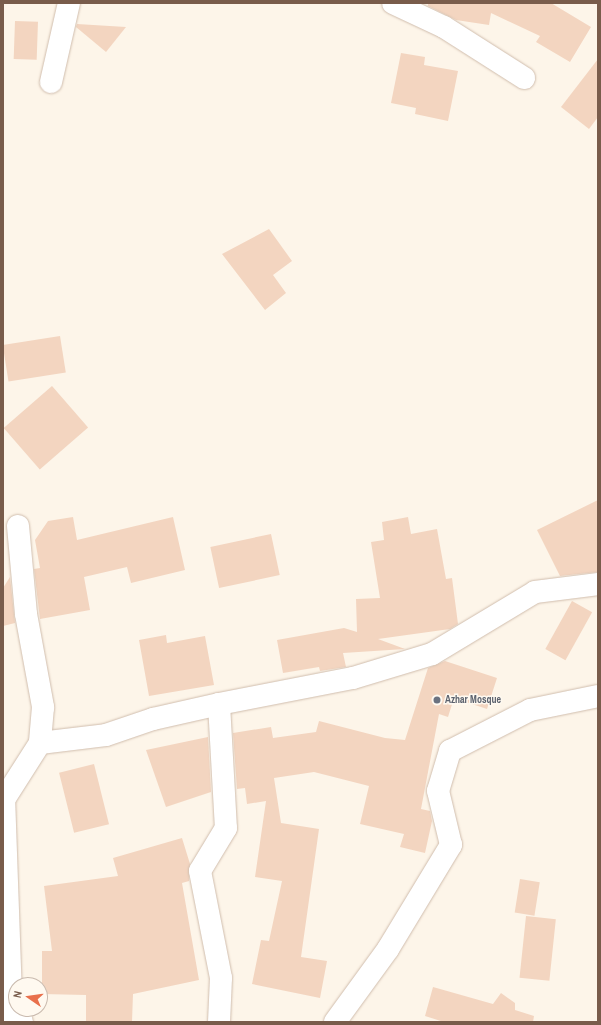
<!DOCTYPE html>
<html>
<head>
<meta charset="utf-8">
<style>
  body { margin:0 }
  #map { position:relative; width:601px; height:1025px; overflow:hidden; background:#fdf5e9; font-family:"Archivo Narrow",sans-serif }
  div>[style] { position:absolute }
  [style*='--x'] { left:calc(var(--x)*1px); top:calc(var(--y)*1px); width:calc(var(--w)*1px); rotate:calc(var(--a)*1deg) }
  .building>* { inset:0; background:#f3d5c0; transform-origin:0 0 }
  .roads { filter:drop-shadow(0 0 1px #d0bdad) drop-shadow(0 0 1px #d0bdad) }
  .minor>* { height:22px; margin:-11px; padding:0 11px; transform-origin:11px; border-radius:11px; background:#fff }
  .dots>* { width:11px; height:11px; translate:-50% -50%; box-sizing:border-box; border:2px solid #fff9f0; border-radius:50% }
  span { translate:-50% -50%; white-space:nowrap; text-align:center; line-height:1.15; -webkit-text-stroke:3px #fff9f0; paint-order:stroke }
  .worship-label { font-size:10px; color:#5b616d; font-weight:700 }
  .left { translate:0 -50%; text-align:left }
  .frame { position:absolute; inset:0; border:4px solid #795c4b; pointer-events:none }
  .north { position:absolute; left:8px; top:977px; width:40px; height:40px; box-sizing:border-box; background:#fff9f0; border:1px solid #c9baae; border-radius:50%; rotate:283deg; font-size:11px; font-weight:700; line-height:16px; text-align:center; color:#795c4b }
  .north::after { content:''; display:block; margin:auto; width:14px; height:18px; background:#e9704c; clip-path:polygon(50% 0,100% 100%,50% 72%,0 100%) }
</style>
</head>
<body>
<div id="map">
  <div class="building">
    <div style="clip-path:polygon(428px 3px,551px 3px,591px 27px,570px 62px,536px 42px,540px 36px,491px 13px,489px 25px,456px 20px,428px 6px)"></div>
    <div style="left:15px;top:21px;width:23px;height:38px;rotate:2deg"></div>
    <div style="clip-path:polygon(77px 24px,126px 27px,106px 52px,76px 27px)"></div>
    <div style="clip-path:polygon(401px 53px,425px 57px,424px 65px,458px 71px,448px 121px,415px 114px,416px 108px,391px 103px)"></div>
    <div style="clip-path:polygon(598px 59px,598px 117px,589px 129px,561px 107px)"></div>
    <div style="clip-path:polygon(269px 229px,292px 261px,273px 275px,286px 293px,265px 310px,222px 254px)"></div>
    <div style="left:60px;top:336px;width:37px;height:58px;rotate:81deg"></div>
    <div style="left:52px;top:386px;width:55px;height:64px;rotate:49deg"></div>
    <div style="clip-path:polygon(598px 500px,598px 572px,560px 576px,537px 530px)"></div>
    <div style="clip-path:polygon(73px 517px,77px 540px,173px 517px,185px 570px,131px 583px,127px 567px,84px 577px,90px 610px,40px 619px,34px 569px,40px 568px,35px 540px,48px 521px)"></div>
    <div style="clip-path:polygon(408px 517px,411px 534px,437px 529px,446px 579px,452px 578px,458px 624px,450px 629px,378px 639px,405px 649px,343px 653px,346px 667px,320px 671px,319px 667px,283px 673px,277px 640px,344px 628px,357px 632px,356px 599px,380px 598px,371px 542px,384px 540px,382px 522px)"></div>
    <div style="left:271px;top:534px;width:42px;height:62px;rotate:78deg"></div>
    <div style="clip-path:polygon(10px 577px,15px 623px,3px 626px,3px 588px)"></div>
    <div style="left:572px;top:601px;width:23px;height:55px;rotate:29deg"></div>
    <div style="clip-path:polygon(166px 635px,167px 643px,205px 636px,214px 685px,149px 696px,139px 640px)"></div>
    <div style="clip-path:polygon(445px 661px,497px 678px,487px 709px,454px 698px,448px 717px,439px 714px,421px 809px,430px 811px,432px 821px,425px 853px,400px 847px,404px 834px,360px 824px,369px 786px,314px 772px,274px 778px,281px 823px,319px 829px,301px 957px,327px 961px,320px 998px,252px 984px,261px 940px,269px 941px,282px 881px,255px 877px,266px 801px,247px 804px,245px 788px,237px 789px,233px 733px,271px 727px,273px 738px,316px 732px,319px 721px,385px 738px,405px 740px,428px 668px)"></div>
    <div style="clip-path:polygon(208px 737px,211px 792px,166px 807px,146px 750px)"></div>
    <div style="left:94px;top:764px;width:62px;height:36px;rotate:76deg"></div>
    <div style="clip-path:polygon(182px 838px,190px 864px,189px 881px,182px 883px,199px 980px,133px 994px,132px 1022px,86px 1022px,86px 995px,42px 994px,42px 951px,52px 951px,44px 886px,118px 876px,113px 858px)"></div>
    <div style="left:520px;top:879px;width:20px;height:34px;rotate:9deg"></div>
    <div style="left:526px;top:916px;width:30px;height:62px;rotate:6deg"></div>
    <div style="clip-path:polygon(433px 987px,493px 1004px,501px 993px,515px 1003px,515px 1010px,534px 1016px,533px 1022px,444px 1022px,425px 1016px)"></div>
  </div>
  <div class="roads">
    <div class="minor">
      <div style="--x:393;--y:3;--w:56;--a:25.2"></div>
      <div style="--x:444;--y:27;--w:95;--a:32.5"></div>
      <div style="--x:51;--y:82;--w:81;--a:-77.2"></div>
      <div style="--x:18;--y:526;--w:88;--a:84.8"></div>
      <div style="--x:26;--y:614;--w:95;--a:79.6"></div>
      <div style="--x:43;--y:707;--w:36;--a:95"></div>
      <div style="--x:219;--y:704;--w:124;--a:86.8"></div>
      <div style="--x:226;--y:828;--w:50;--a:121.2"></div>
      <div style="--x:200;--y:871;--w:109;--a:78.9"></div>
      <div style="--x:221;--y:978;--w:44;--a:92.6"></div>
      <div style="--x:3;--y:801;--w:69;--a:-57.5"></div>
      <div style="--x:40;--y:743;--w:66;--a:-6.9"></div>
      <div style="--x:106;--y:735;--w:50;--a:-18.8"></div>
      <div style="--x:153;--y:719;--w:68;--a:-12.8"></div>
      <div style="--x:219;--y:704;--w:136;--a:-11"></div>
      <div style="--x:353;--y:678;--w:83;--a:-16.9"></div>
      <div style="--x:432;--y:654;--w:120;--a:-31"></div>
      <div style="--x:535;--y:592;--w:64;--a:-7.2"></div>
      <div style="--x:16;--y:1009;--w:14;--a:65"></div>
      <div style="--x:3;--y:1015;--w:20;--a:-66"></div>
      <div style="--x:11;--y:997;--w:197;--a:-92"></div>
      <div style="--x:335;--y:1022;--w:90;--a:-54"></div>
      <div style="--x:388;--y:949;--w:122;--a:-58.8"></div>
      <div style="--x:451;--y:845;--w:56;--a:-103.5"></div>
      <div style="--x:438;--y:791;--w:42;--a:-73.3"></div>
      <div style="--x:450;--y:751;--w:90;--a:-27.1"></div>
      <div style="--x:530;--y:710;--w:69;--a:-11.6"></div>
    </div>
  </div>
  <div class="dots">
    <div style="left:437px;top:700px;background:#6b7280"></div>
  </div>
  <div class="worship-label">
    <span class="left" style="left:445px;top:700px">Azhar Mosque</span>
  </div>
  <div class="frame"></div>
  <div class="north">N</div>
</div>
</body>
</html>
